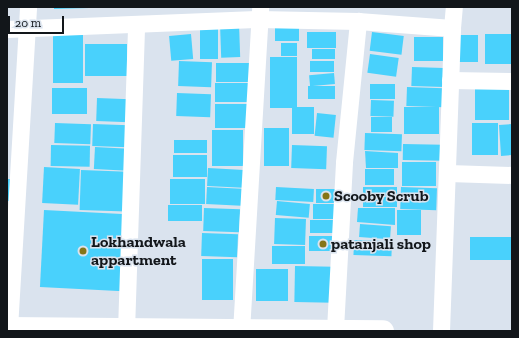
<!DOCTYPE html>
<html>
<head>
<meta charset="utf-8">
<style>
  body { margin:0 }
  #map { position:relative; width:519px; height:338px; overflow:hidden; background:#dae3ee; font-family:"Zilla Slab",serif }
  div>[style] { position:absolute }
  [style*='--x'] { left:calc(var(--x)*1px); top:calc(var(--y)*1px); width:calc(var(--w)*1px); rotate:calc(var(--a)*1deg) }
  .building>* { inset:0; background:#49d1fc; transform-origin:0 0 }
  .street>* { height:17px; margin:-8.5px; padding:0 8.5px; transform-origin:8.5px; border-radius:8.5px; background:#fff }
  .secondary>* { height:22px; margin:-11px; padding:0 11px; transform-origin:11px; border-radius:11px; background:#fff }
  .dots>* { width:11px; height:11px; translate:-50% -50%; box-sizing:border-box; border:2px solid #dae3ee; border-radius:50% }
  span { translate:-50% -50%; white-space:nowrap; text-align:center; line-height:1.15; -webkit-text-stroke:3px #dae3ee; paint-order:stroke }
  .poi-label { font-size:16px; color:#12161a; font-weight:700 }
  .left { translate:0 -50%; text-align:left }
  .frame { position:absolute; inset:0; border:8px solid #12161a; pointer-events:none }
  .scale { position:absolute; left:8px; top:16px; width:56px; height:18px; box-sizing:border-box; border:2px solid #12161a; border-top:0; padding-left:5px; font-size:12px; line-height:14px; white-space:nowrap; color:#12161a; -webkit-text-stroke:3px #dae3ee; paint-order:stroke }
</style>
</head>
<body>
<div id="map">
  <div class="building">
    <div style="clip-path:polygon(54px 7px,89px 7px,89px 8px,54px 9px)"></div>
    <div style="left:239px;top:23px;width:34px;height:19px;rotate:88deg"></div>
    <div style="left:200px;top:25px;width:18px;height:34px"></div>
    <div style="left:299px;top:26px;width:15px;height:24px;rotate:90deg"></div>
    <div style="left:336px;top:32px;width:16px;height:29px;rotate:90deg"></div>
    <div style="left:372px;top:32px;width:32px;height:19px;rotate:7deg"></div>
    <div style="left:191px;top:34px;width:25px;height:22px;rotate:85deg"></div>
    <div style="left:485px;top:34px;width:26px;height:30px"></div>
    <div style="left:53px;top:35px;width:30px;height:48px"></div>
    <div style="left:455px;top:35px;width:23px;height:27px"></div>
    <div style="left:414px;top:37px;width:29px;height:24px"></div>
    <div style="left:281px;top:43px;width:16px;height:13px"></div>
    <div style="left:85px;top:44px;width:42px;height:32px"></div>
    <div style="left:335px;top:49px;width:10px;height:23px;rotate:90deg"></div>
    <div style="left:370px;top:54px;width:29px;height:19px;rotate:8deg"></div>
    <div style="left:270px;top:57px;width:27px;height:51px"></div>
    <div style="left:179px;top:61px;width:33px;height:25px;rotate:2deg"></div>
    <div style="left:310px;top:61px;width:24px;height:11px"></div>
    <div style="left:216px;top:63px;width:34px;height:19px"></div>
    <div style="left:412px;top:67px;width:32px;height:19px;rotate:2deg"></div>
    <div style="left:334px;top:73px;width:11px;height:25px;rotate:85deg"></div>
    <div style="left:251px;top:83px;width:19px;height:36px;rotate:90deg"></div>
    <div style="left:370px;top:84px;width:25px;height:15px"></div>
    <div style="left:308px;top:86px;width:27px;height:13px"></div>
    <div style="left:407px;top:87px;width:37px;height:19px;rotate:2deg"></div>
    <div style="left:52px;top:88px;width:35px;height:26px"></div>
    <div style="left:475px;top:89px;width:34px;height:31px"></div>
    <div style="left:177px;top:93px;width:34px;height:23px;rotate:2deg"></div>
    <div style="left:97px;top:98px;width:33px;height:23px;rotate:2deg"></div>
    <div style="left:371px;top:100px;width:23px;height:16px;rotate:2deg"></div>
    <div style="left:215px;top:104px;width:32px;height:24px"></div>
    <div style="left:314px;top:107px;width:27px;height:22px;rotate:90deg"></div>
    <div style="left:404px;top:107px;width:35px;height:27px"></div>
    <div style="left:317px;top:113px;width:19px;height:23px;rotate:6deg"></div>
    <div style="left:371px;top:117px;width:21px;height:15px"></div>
    <div style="left:55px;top:123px;width:36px;height:20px;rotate:2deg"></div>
    <div style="left:472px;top:123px;width:26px;height:32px"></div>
    <div style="left:93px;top:124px;width:36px;height:22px;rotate:2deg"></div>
    <div style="clip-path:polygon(512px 124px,512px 155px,501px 156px,499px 125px)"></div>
    <div style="left:264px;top:128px;width:25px;height:38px"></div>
    <div style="left:212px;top:130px;width:31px;height:36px"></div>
    <div style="left:365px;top:133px;width:37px;height:17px;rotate:2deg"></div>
    <div style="left:207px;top:140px;width:13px;height:33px;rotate:90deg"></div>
    <div style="left:403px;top:144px;width:40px;height:16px;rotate:1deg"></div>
    <div style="left:51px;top:145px;width:39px;height:21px;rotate:1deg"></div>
    <div style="left:292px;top:145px;width:35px;height:23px;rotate:2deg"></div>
    <div style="left:95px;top:147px;width:34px;height:22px;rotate:3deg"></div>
    <div style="clip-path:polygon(365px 151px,398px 153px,398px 168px,366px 168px)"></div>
    <div style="left:207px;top:155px;width:22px;height:34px;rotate:90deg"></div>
    <div style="left:402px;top:162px;width:34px;height:24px"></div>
    <div style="left:44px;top:167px;width:36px;height:36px;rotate:3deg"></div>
    <div style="left:208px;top:168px;width:36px;height:18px;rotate:3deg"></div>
    <div style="left:365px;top:169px;width:29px;height:16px"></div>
    <div style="left:81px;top:170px;width:47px;height:40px;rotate:2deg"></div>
    <div style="left:7px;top:179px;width:8px;height:22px"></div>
    <div style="left:170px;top:179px;width:35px;height:25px"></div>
    <div style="left:207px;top:187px;width:35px;height:17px;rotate:3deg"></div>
    <div style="left:276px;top:187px;width:38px;height:13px;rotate:3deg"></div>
    <div style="left:363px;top:187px;width:34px;height:20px"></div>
    <div style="left:401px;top:187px;width:36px;height:22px;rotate:2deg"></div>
    <div style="left:316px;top:189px;width:20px;height:14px"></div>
    <div style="left:277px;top:201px;width:33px;height:14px;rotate:5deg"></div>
    <div style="left:313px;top:204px;width:25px;height:15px"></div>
    <div style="left:168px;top:205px;width:34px;height:16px"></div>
    <div style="left:204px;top:208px;width:36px;height:23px;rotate:2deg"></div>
    <div style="clip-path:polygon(358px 208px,395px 208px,395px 225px,357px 222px)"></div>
    <div style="left:44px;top:210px;width:83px;height:77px;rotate:3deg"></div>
    <div style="left:397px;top:210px;width:24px;height:25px"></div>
    <div style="left:275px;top:218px;width:31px;height:26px;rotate:2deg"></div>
    <div style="left:310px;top:220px;width:27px;height:13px"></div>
    <div style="left:360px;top:224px;width:31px;height:13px;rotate:4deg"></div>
    <div style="left:202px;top:233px;width:36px;height:23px;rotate:2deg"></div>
    <div style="left:309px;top:236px;width:27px;height:15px"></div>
    <div style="left:512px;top:237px;width:23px;height:42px;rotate:90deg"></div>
    <div style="left:354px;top:240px;width:38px;height:15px;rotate:2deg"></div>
    <div style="left:272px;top:246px;width:33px;height:18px"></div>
    <div style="left:202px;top:259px;width:31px;height:41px"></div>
    <div style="left:295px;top:266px;width:39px;height:36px;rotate:1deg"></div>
    <div style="left:256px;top:269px;width:32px;height:32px"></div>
  </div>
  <div class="street">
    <div style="--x:7;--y:29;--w:251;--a:-2.3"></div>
    <div style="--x:258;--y:19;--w:100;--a:1.1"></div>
    <div style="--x:450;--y:80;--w:62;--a:0.9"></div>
    <div style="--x:448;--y:173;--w:64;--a:1.8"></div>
    <div style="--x:9;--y:328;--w:322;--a:-86.6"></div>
    <div style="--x:335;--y:329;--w:167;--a:-86.9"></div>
    <div style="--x:344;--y:162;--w:142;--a:-84.3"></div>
    <div style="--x:358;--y:21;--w:94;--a:4.3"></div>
    <div style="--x:452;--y:28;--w:21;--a:-85"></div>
    <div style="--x:126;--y:330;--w:306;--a:-88.1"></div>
    <div style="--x:241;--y:331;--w:325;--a:-86.6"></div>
    <div style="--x:441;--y:331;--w:303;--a:-87.9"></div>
  </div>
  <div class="secondary">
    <div style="--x:7;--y:328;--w:376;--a:0.5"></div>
  </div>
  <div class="dots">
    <div style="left:326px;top:196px;background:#857518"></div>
    <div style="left:323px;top:244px;background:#857518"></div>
    <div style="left:83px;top:251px;background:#857518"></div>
  </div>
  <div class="poi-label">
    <span class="left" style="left:334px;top:196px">Scooby Scrub</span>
    <span class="left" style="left:91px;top:251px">Lokhandwala<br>appartment</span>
    <span class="left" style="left:331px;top:244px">patanjali shop</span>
  </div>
  <div class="frame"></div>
  <div class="scale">20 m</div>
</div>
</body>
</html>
